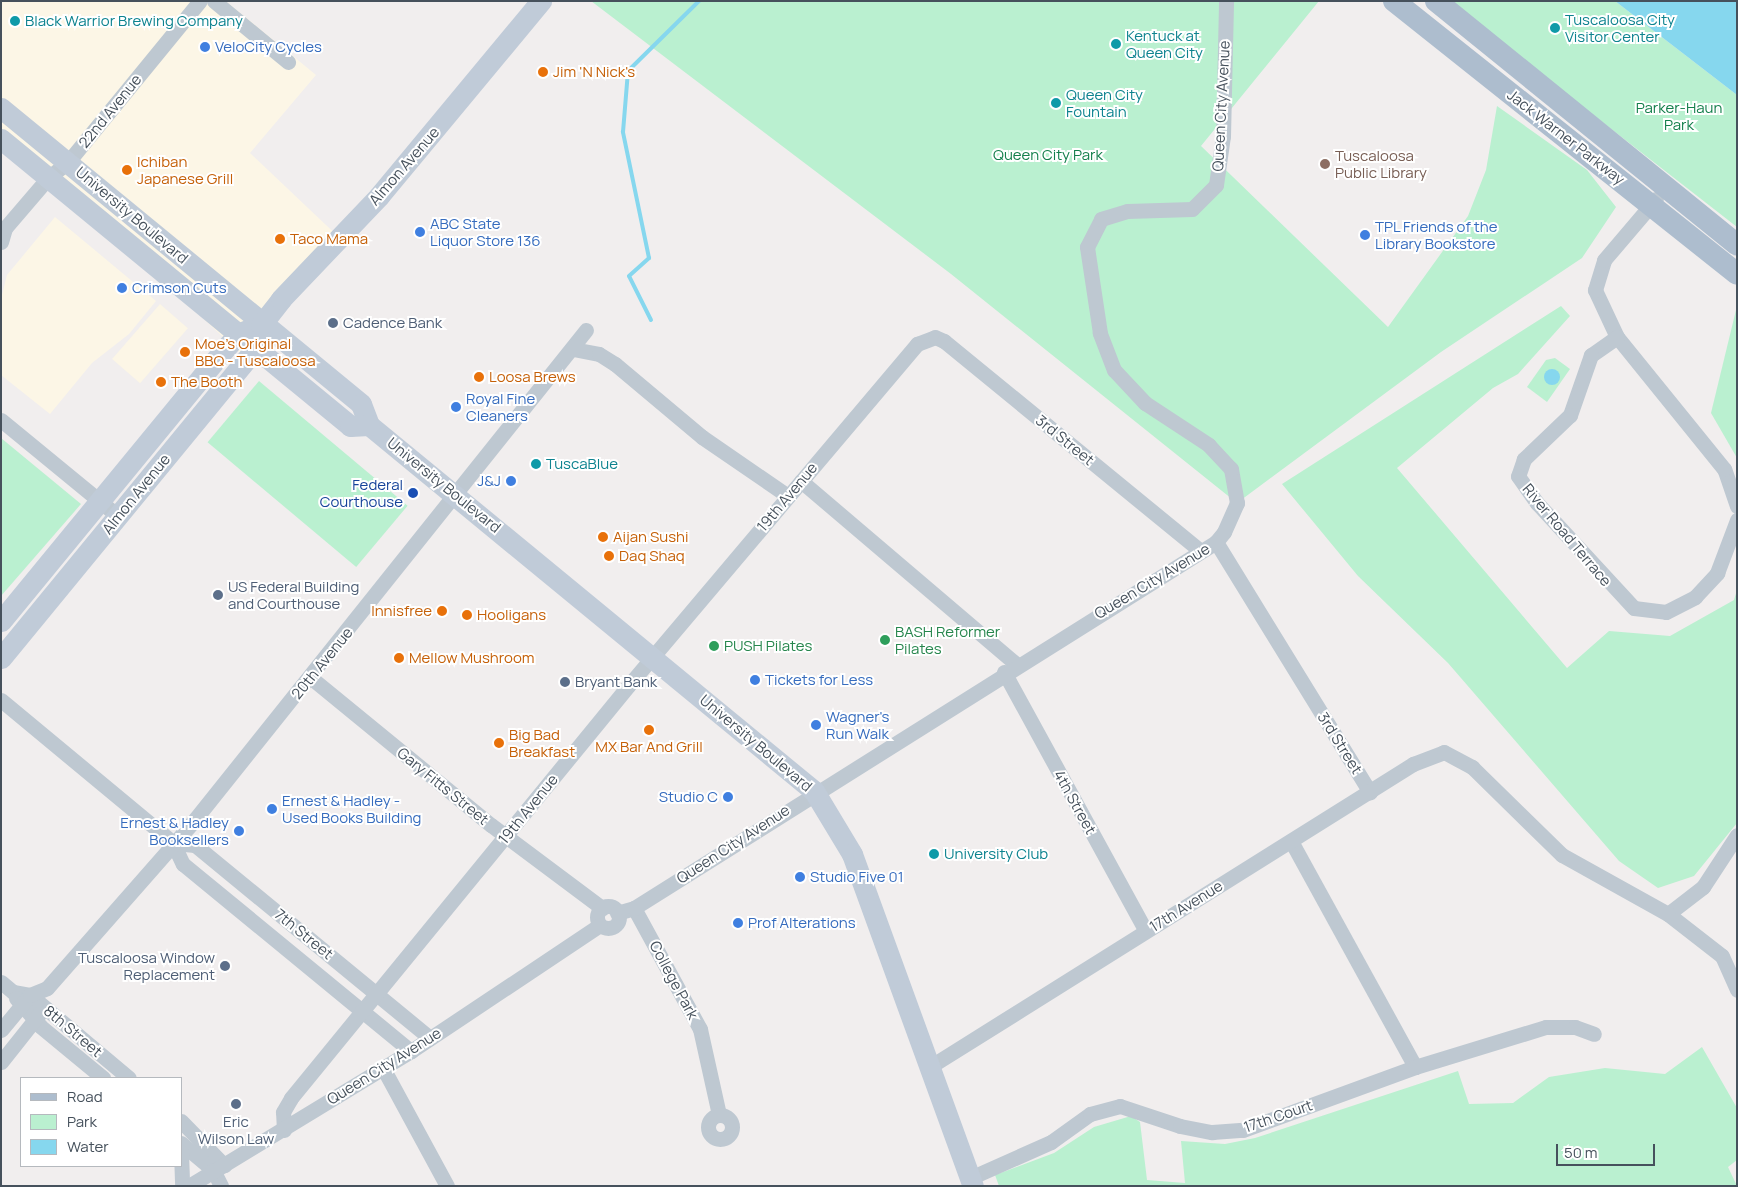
<!DOCTYPE html>
<html>
<head>
<meta charset="utf-8">
<style>
  body { margin:0 }
  #map { position:relative; width:1738px; height:1187px; overflow:hidden; background:#f1eeee; font-family:Manrope,sans-serif }
  div>[style] { position:absolute }
  [style*='--x'] { left:calc(var(--x)*1px); top:calc(var(--y)*1px); width:calc(var(--w)*1px); rotate:calc(var(--a)*1deg) }
  .commercial>* { inset:0; background:#fcf6e6; transform-origin:0 0 }
  .green>* { inset:0; background:#baf0d0; transform-origin:0 0 }
  .water>* { inset:0; background:#86d7ee }
  .round { border-radius:50% }
  .stream>* { height:4px; margin:-2px; padding:0 2px; transform-origin:2px; border-radius:2px; background:#86d7ee }
  .street>* { height:15px; margin:-7.5px; padding:0 7.5px; transform-origin:7.5px; border-radius:7.5px; background:#bec8d1 }
  .street>.ring { margin:-7.5px; padding:0; box-sizing:content-box; background:none; border:15px solid #bec8d1; border-radius:50% }
  .secondary>* { height:21px; margin:-10.5px; padding:0 10.5px; transform-origin:10.5px; border-radius:10.5px; background:#c0cbd8 }
  .primary>* { height:22px; margin:-11px; padding:0 11px; transform-origin:11px; border-radius:11px; background:#adbdce }
  .dots>* { width:14px; height:14px; translate:-50% -50%; box-sizing:border-box; border:2px solid #fff; border-radius:50% }
  span { translate:-50% -50%; white-space:nowrap; text-align:center; line-height:1.15; -webkit-text-stroke:4px #fff; paint-order:stroke }
  .culture-label { font-size:15px; color:#0d838f }
  .left { translate:0 -50%; text-align:left }
  .shop-label { font-size:15px; color:#366cbe }
  .right { translate:-100% -50%; text-align:right }
  .food-label { font-size:15px; color:#c56008 }
  .street-label { font-size:15px; color:#46515c }
  .park-label { font-size:15px; color:#147f4c }
  .education-label { font-size:15px; color:#785e54 }
  .service-label { font-size:15px; color:#4e5e75 }
  .transit-label { font-size:15px; color:#164399 }
  .leisure-label { font-size:15px; color:#27864d }
  .frame { position:absolute; inset:0; border:2px solid #46515c; pointer-events:none }
  .legend { position:absolute; left:20px; top:1077px; width:162px; height:90px; box-sizing:border-box; background:#fff; border:1px solid #b5b9be; margin:0; padding:6px 9px; list-style:none; font-size:15px; color:#46515c }
  .legend li { display:flex; align-items:center; gap:10px; height:25px }
  .legend b { width:25px; border:1px solid #b5b9be }
  .scale { position:absolute; left:1556px; top:1144px; width:99px; height:22px; box-sizing:border-box; border:2px solid #46515c; border-top:0; padding-left:6px; font-size:15px; line-height:18px; white-space:nowrap; color:#46515c; -webkit-text-stroke:4px #fff; paint-order:stroke }
</style>
</head>
<body>
<div id="map">
  <div class="commercial">
    <div style="clip-path:polygon(1px 1px,226px 1px,316px 75px,250px 153px,346px 244px,242px 355px,1px 128px)"></div>
    <div style="clip-path:polygon(55px 217px,156px 301px,129px 334px,92px 363px,50px 414px,1px 375px,1px 299px,7px 275px)"></div>
    <div style="left:160px;top:304px;width:37px;height:73px;rotate:41deg"></div>
  </div>
  <div class="green">
    <div style="clip-path:polygon(591px 1px,1319px 1px,1201px 146px,1388px 327px,1468px 216px,1486px 170px,1497px 106px,1587px 170px,1616px 207px,1582px 258px,1441px 352px,1237px 503px,951px 274px)"></div>
    <div style="clip-path:polygon(1447px 1px,1615px 1px,1737px 95px,1737px 227px)"></div>
    <div style="clip-path:polygon(1561px 306px,1570px 316px,1518px 374px,1493px 388px,1397px 468px,1567px 668px,1609px 631px,1670px 636px,1734px 600px,1737px 590px,1737px 823px,1694px 876px,1658px 888px,1619px 861px,1448px 663px,1358px 576px,1282px 484px)"></div>
    <div style="clip-path:polygon(1736px 310px,1737px 310px,1737px 458px,1711px 413px)"></div>
    <div style="clip-path:polygon(1555px 358px,1570px 369px,1547px 402px,1527px 387px,1546px 360px)"></div>
    <div style="left:259px;top:381px;width:194px;height:80px;rotate:40deg"></div>
    <div style="clip-path:polygon(1px 438px,81px 504px,1px 596px)"></div>
    <div style="clip-path:polygon(1702px 1047px,1737px 1108px,1737px 1160px,1728px 1167px,1737px 1186px,999px 1186px,995px 1175px,1054px 1153px,1094px 1127px,1131px 1116px,1140px 1122px,1147px 1180px,1185px 1183px,1181px 1141px,1225px 1144px,1255px 1138px,1458px 1071px,1469px 1104px,1513px 1103px,1549px 1077px,1605px 1068px,1665px 1074px)"></div>
  </div>
  <div class="water">
    <div style="clip-path:polygon(1615px 1px,1737px 1px,1737px 95px)"></div>
    <div class="round" style="left:1544px;top:369px;width:16px;height:16px"></div>
  </div>
  <div class="stream">
    <div style="--x:651;--y:320;--w:49;--a:-116.6"></div>
    <div style="--x:629;--y:276;--w:27;--a:-42"></div>
    <div style="--x:649;--y:258;--w:129;--a:-101.7"></div>
    <div style="--x:623;--y:132;--w:61;--a:-85.3"></div>
    <div style="--x:628;--y:71;--w:100;--a:-44.6"></div>
  </div>
  <div class="street">
    <div style="--x:214;--y:1;--w:96;--a:39.5"></div>
    <div style="--x:1;--y:242;--w:15;--a:-74"></div>
    <div style="--x:5;--y:228;--w:66;--a:-49.3"></div>
    <div style="--x:48;--y:178;--w:26;--a:-39"></div>
    <div style="--x:68;--y:162;--w:208;--a:-50.7"></div>
    <div style="--x:1617;--y:337;--w:52;--a:-115.1"></div>
    <div style="--x:1595;--y:290;--w:31;--a:-73"></div>
    <div style="--x:1604;--y:260;--w:80;--a:-49.6"></div>
    <div style="--x:573;--y:349;--w:26;--a:11"></div>
    <div style="--x:599;--y:354;--w:19;--a:32"></div>
    <div style="--x:615;--y:364;--w:114;--a:40"></div>
    <div style="--x:702;--y:437;--w:104;--a:34.5"></div>
    <div style="--x:1;--y:420;--w:153;--a:39.4"></div>
    <div style="--x:801;--y:481;--w:284;--a:40.4"></div>
    <div style="--x:1737;--y:506;--w:39;--a:-109"></div>
    <div style="--x:1724;--y:469;--w:170;--a:-129"></div>
    <div style="--x:1617;--y:337;--w:32;--a:145"></div>
    <div style="--x:1591;--y:355;--w:64;--a:109.3"></div>
    <div style="--x:1570;--y:415;--w:64;--a:136.3"></div>
    <div style="--x:1524;--y:459;--w:18;--a:109"></div>
    <div style="--x:1518;--y:476;--w:33;--a:55"></div>
    <div style="--x:1537;--y:503;--w:143;--a:47.3"></div>
    <div style="--x:1634;--y:608;--w:32;--a:7"></div>
    <div style="--x:1666;--y:612;--w:33;--a:-27"></div>
    <div style="--x:1695;--y:597;--w:33;--a:-47"></div>
    <div style="--x:1717;--y:573;--w:57;--a:-69.3"></div>
    <div style="--x:1216;--y:542;--w:294;--a:58.4"></div>
    <div style="--x:1004;--y:672;--w:295;--a:61.3"></div>
    <div style="--x:310;--y:677;--w:234;--a:39.3"></div>
    <div style="--x:491;--y:825;--w:139;--a:36.8"></div>
    <div style="--x:1;--y:700;--w:224;--a:39.7"></div>
    <div style="--x:173;--y:843;--w:23;--a:65"></div>
    <div style="--x:183;--y:864;--w:295;--a:39.4"></div>
    <div style="--x:1737;--y:835;--w:62;--a:123.2"></div>
    <div style="--x:1703;--y:887;--w:44;--a:142.4"></div>
    <div style="--x:1668;--y:914;--w:68;--a:37.9"></div>
    <div style="--x:1722;--y:956;--w:37;--a:66"></div>
    <div style="--x:1291;--y:841;--w:258;--a:61.2"></div>
    <div style="--x:173;--y:843;--w:22;--a:5"></div>
    <div style="--x:195;--y:845;--w:304;--a:39.4"></div>
    <div class="ring" style="left:597px;top:906px;width:7px;height:7px"></div>
    <div style="--x:634;--y:908;--w:138;--a:61.4"></div>
    <div style="--x:700;--y:1029;--w:88;--a:77.5"></div>
    <div style="--x:617;--y:913;--w:18;--a:-16"></div>
    <div style="--x:634;--y:908;--w:688;--a:-32.16"></div>
    <div style="--x:1216;--y:542;--w:13;--a:-51"></div>
    <div style="--x:1224;--y:532;--w:32;--a:-66"></div>
    <div style="--x:1237;--y:503;--w:35;--a:-100"></div>
    <div style="--x:1231;--y:469;--w:33;--a:-133"></div>
    <div style="--x:1209;--y:445;--w:77;--a:-146.7"></div>
    <div style="--x:1145;--y:403;--w:45;--a:-133.2"></div>
    <div style="--x:1114;--y:370;--w:40;--a:-111"></div>
    <div style="--x:1100;--y:333;--w:87;--a:-98.6"></div>
    <div style="--x:1087;--y:247;--w:31;--a:-63"></div>
    <div style="--x:1101;--y:219;--w:27;--a:-17"></div>
    <div style="--x:1127;--y:211;--w:65;--a:-1.8"></div>
    <div style="--x:1192;--y:209;--w:34;--a:-45"></div>
    <div style="--x:1216;--y:185;--w:49;--a:-81.9"></div>
    <div style="--x:1223;--y:136;--w:135;--a:-88.7"></div>
    <div style="--x:1;--y:982;--w:16;--a:40"></div>
    <div style="--x:13;--y:992;--w:17;--a:10"></div>
    <div style="--x:30;--y:995;--w:129;--a:40"></div>
    <div style="--x:16;--y:998;--w:37;--a:49"></div>
    <div style="--x:40;--y:1026;--w:82;--a:39.5"></div>
    <div style="--x:1;--y:1030;--w:45;--a:-50.4"></div>
    <div style="--x:30;--y:995;--w:18;--a:-22"></div>
    <div style="--x:47;--y:988;--w:220;--a:-48.7"></div>
    <div style="--x:192;--y:823;--w:631;--a:-51.37"></div>
    <div style="--x:1;--y:1062;--w:63;--a:-51.5"></div>
    <div style="--x:931;--y:1066;--w:569;--a:-32.07"></div>
    <div style="--x:1413;--y:764;--w:33;--a:-21"></div>
    <div style="--x:1444;--y:752;--w:32;--a:28"></div>
    <div style="--x:1472;--y:767;--w:126;--a:44.4"></div>
    <div style="--x:1562;--y:855;--w:121;--a:29.1"></div>
    <div style="--x:383;--y:1068;--w:134;--a:61.5"></div>
    <div class="ring" style="left:708px;top:1115px;width:9px;height:9px"></div>
    <div style="--x:181;--y:1121;--w:62;--a:45.7"></div>
    <div style="--x:284;--y:1130;--w:18;--a:-93"></div>
    <div style="--x:283;--y:1112;--w:16;--a:-60"></div>
    <div style="--x:291;--y:1098;--w:532;--a:-50.72"></div>
    <div style="--x:628;--y:686;--w:448;--a:-49.8"></div>
    <div style="--x:917;--y:344;--w:19;--a:-21"></div>
    <div style="--x:935;--y:337;--w:10;--a:24"></div>
    <div style="--x:944;--y:341;--w:330;--a:39.3"></div>
    <div style="--x:181;--y:1143;--w:42;--a:40.2"></div>
    <div style="--x:213;--y:1170;--w:18;--a:63"></div>
    <div style="--x:181;--y:1152;--w:34;--a:88"></div>
    <div style="--x:970;--y:1178;--w:89;--a:-24"></div>
    <div style="--x:1051;--y:1142;--w:48;--a:-35.7"></div>
    <div style="--x:1090;--y:1114;--w:31;--a:-15"></div>
    <div style="--x:1120;--y:1106;--w:63;--a:18.4"></div>
    <div style="--x:1180;--y:1126;--w:33;--a:11"></div>
    <div style="--x:1212;--y:1132;--w:31;--a:-4"></div>
    <div style="--x:1243;--y:1130;--w:183;--a:-20.1"></div>
    <div style="--x:1415;--y:1067;--w:137;--a:-17"></div>
    <div style="--x:1546;--y:1027;--w:29;--a:0"></div>
    <div style="--x:1575;--y:1027;--w:20;--a:20"></div>
    <div style="--x:189;--y:1186;--w:260;--a:-31.3"></div>
    <div style="--x:411;--y:1051;--w:227;--a:-33.7"></div>
  </div>
  <div class="secondary">
    <div style="--x:1;--y:108;--w:466;--a:39.4"></div>
    <div style="--x:361;--y:404;--w:22;--a:69"></div>
    <div style="--x:369;--y:425;--w:576;--a:39.44"></div>
    <div style="--x:814;--y:791;--w:74;--a:58.9"></div>
    <div style="--x:852;--y:854;--w:353;--a:70"></div>
    <div style="--x:1;--y:139;--w:452;--a:39.4"></div>
    <div style="--x:350;--y:426;--w:19;--a:-3"></div>
    <div style="--x:1;--y:621;--w:348;--a:-50.6"></div>
    <div style="--x:222;--y:352;--w:24;--a:-48"></div>
    <div style="--x:238;--y:334;--w:13;--a:-23"></div>
    <div style="--x:1;--y:658;--w:392;--a:-50.6"></div>
    <div style="--x:250;--y:355;--w:32;--a:-70"></div>
    <div style="--x:261;--y:325;--w:33;--a:-52"></div>
    <div style="--x:281;--y:299;--w:142;--a:-46.4"></div>
    <div style="--x:379;--y:196;--w:254;--a:-50.3"></div>
  </div>
  <div class="primary">
    <div style="--x:1394;--y:1;--w:438;--a:38.5"></div>
    <div style="--x:1436;--y:1;--w:387;--a:39"></div>
  </div>
  <div class="dots">
    <div style="left:15px;top:21px;background:#0f9aa8"></div>
    <div style="left:1555px;top:28px;background:#0f9aa8"></div>
    <div style="left:1116px;top:44px;background:#0f9aa8"></div>
    <div style="left:205px;top:47px;background:#3f7fe0"></div>
    <div style="left:543px;top:72px;background:#e8710a"></div>
    <div style="left:1056px;top:103px;background:#0f9aa8"></div>
    <div style="left:1325px;top:164px;background:#8d6e63"></div>
    <div style="left:127px;top:170px;background:#e8710a"></div>
    <div style="left:420px;top:232px;background:#3f7fe0"></div>
    <div style="left:1365px;top:235px;background:#3f7fe0"></div>
    <div style="left:280px;top:239px;background:#e8710a"></div>
    <div style="left:122px;top:288px;background:#3f7fe0"></div>
    <div style="left:333px;top:323px;background:#5c6f8a"></div>
    <div style="left:185px;top:352px;background:#e8710a"></div>
    <div style="left:479px;top:377px;background:#e8710a"></div>
    <div style="left:161px;top:382px;background:#e8710a"></div>
    <div style="left:456px;top:407px;background:#3f7fe0"></div>
    <div style="left:536px;top:464px;background:#0f9aa8"></div>
    <div style="left:511px;top:481px;background:#3f7fe0"></div>
    <div style="left:413px;top:493px;background:#1a4fb4"></div>
    <div style="left:603px;top:537px;background:#e8710a"></div>
    <div style="left:609px;top:556px;background:#e8710a"></div>
    <div style="left:218px;top:595px;background:#5c6f8a"></div>
    <div style="left:442px;top:611px;background:#e8710a"></div>
    <div style="left:467px;top:615px;background:#e8710a"></div>
    <div style="left:885px;top:640px;background:#2e9e5b"></div>
    <div style="left:714px;top:646px;background:#2e9e5b"></div>
    <div style="left:399px;top:658px;background:#e8710a"></div>
    <div style="left:755px;top:680px;background:#3f7fe0"></div>
    <div style="left:565px;top:682px;background:#5c6f8a"></div>
    <div style="left:816px;top:725px;background:#3f7fe0"></div>
    <div style="left:649px;top:730px;background:#e8710a"></div>
    <div style="left:499px;top:743px;background:#e8710a"></div>
    <div style="left:728px;top:797px;background:#3f7fe0"></div>
    <div style="left:272px;top:809px;background:#3f7fe0"></div>
    <div style="left:239px;top:831px;background:#3f7fe0"></div>
    <div style="left:934px;top:854px;background:#0f9aa8"></div>
    <div style="left:800px;top:877px;background:#3f7fe0"></div>
    <div style="left:738px;top:923px;background:#3f7fe0"></div>
    <div style="left:225px;top:966px;background:#5c6f8a"></div>
    <div style="left:236px;top:1104px;background:#5c6f8a"></div>
  </div>
  <div class="culture-label">
    <span class="left" style="left:1565px;top:28px">Tuscaloosa City<br>Visitor Center</span>
    <span class="left" style="left:25px;top:21px">Black Warrior Brewing Company</span>
    <span class="left" style="left:1126px;top:44px">Kentuck at<br>Queen City</span>
    <span class="left" style="left:1066px;top:103px">Queen City<br>Fountain</span>
    <span class="left" style="left:546px;top:464px">TuscaBlue</span>
    <span class="left" style="left:944px;top:854px">University Club</span>
  </div>
  <div class="shop-label">
    <span class="left" style="left:215px;top:47px">VeloCity Cycles</span>
    <span class="left" style="left:430px;top:232px">ABC State<br>Liquor Store 136</span>
    <span class="left" style="left:1375px;top:235px">TPL Friends of the<br>Library Bookstore</span>
    <span class="left" style="left:132px;top:288px">Crimson Cuts</span>
    <span class="left" style="left:466px;top:407px">Royal Fine<br>Cleaners</span>
    <span class="right" style="left:501px;top:481px">J&amp;J</span>
    <span class="left" style="left:765px;top:680px">Tickets for Less</span>
    <span class="left" style="left:826px;top:725px">Wagner's<br>Run Walk</span>
    <span class="right" style="left:718px;top:797px">Studio C</span>
    <span class="left" style="left:282px;top:809px">Ernest &amp; Hadley -<br>Used Books Building</span>
    <span class="right" style="left:229px;top:831px">Ernest &amp; Hadley<br>Booksellers</span>
    <span class="left" style="left:810px;top:877px">Studio Five 01</span>
    <span class="left" style="left:748px;top:923px">Prof Alterations</span>
  </div>
  <div class="food-label">
    <span class="left" style="left:553px;top:72px">Jim 'N Nick's</span>
    <span class="left" style="left:137px;top:170px">Ichiban<br>Japanese Grill</span>
    <span class="left" style="left:290px;top:239px">Taco Mama</span>
    <span class="left" style="left:195px;top:352px">Moe's Original<br>BBQ - Tuscaloosa</span>
    <span class="left" style="left:489px;top:377px">Loosa Brews</span>
    <span class="left" style="left:171px;top:382px">The Booth</span>
    <span class="left" style="left:613px;top:537px">Aijan Sushi</span>
    <span class="left" style="left:619px;top:556px">Daq Shaq</span>
    <span class="right" style="left:432px;top:611px">Innisfree</span>
    <span class="left" style="left:477px;top:615px">Hooligans</span>
    <span class="left" style="left:409px;top:658px">Mellow Mushroom</span>
    <span class="left" style="left:509px;top:743px">Big Bad<br>Breakfast</span>
    <span style="left:649px;top:747px">MX Bar And Grill</span>
  </div>
  <div class="street-label">
    <span style="left:1221px;top:106px;rotate:-87deg">Queen City Avenue</span>
    <span style="left:110px;top:111px;rotate:-51deg">22nd Avenue</span>
    <span style="left:1566px;top:137px;rotate:38deg">Jack Warner Parkway</span>
    <span style="left:404px;top:166px;rotate:-49deg">Almon Avenue</span>
    <span style="left:132px;top:215px;rotate:40deg">University Boulevard</span>
    <span style="left:1065px;top:440px;rotate:39deg">3rd Street</span>
    <span style="left:444px;top:485px;rotate:39deg">University Boulevard</span>
    <span style="left:136px;top:494px;rotate:-51deg">Almon Avenue</span>
    <span style="left:787px;top:497px;rotate:-50deg">19th Avenue</span>
    <span style="left:1567px;top:535px;rotate:50deg">River Road Terrace</span>
    <span style="left:1152px;top:581px;rotate:-31deg">Queen City Avenue</span>
    <span style="left:322px;top:663px;rotate:-51deg">20th Avenue</span>
    <span style="left:756px;top:743px;rotate:40deg">University Boulevard</span>
    <span style="left:1340px;top:743px;rotate:58deg">3rd Street</span>
    <span style="left:443px;top:786px;rotate:39deg">Gary Fitts Street</span>
    <span style="left:1075px;top:802px;rotate:61deg">4th Street</span>
    <span style="left:528px;top:809px;rotate:-51deg">19th Avenue</span>
    <span style="left:733px;top:844px;rotate:-33deg">Queen City Avenue</span>
    <span style="left:1186px;top:906px;rotate:-32deg">17th Avenue</span>
    <span style="left:304px;top:934px;rotate:39deg">7th Street</span>
    <span style="left:674px;top:980px;rotate:62deg">College Park</span>
    <span style="left:73px;top:1031px;rotate:40deg">8th Street</span>
    <span style="left:384px;top:1066px;rotate:-32deg">Queen City Avenue</span>
    <span style="left:1278px;top:1116px;rotate:-19deg">17th Court</span>
  </div>
  <div class="park-label">
    <span style="left:1679px;top:116px">Parker-Haun<br>Park</span>
    <span style="left:1048px;top:155px">Queen City Park</span>
  </div>
  <div class="education-label">
    <span class="left" style="left:1335px;top:164px">Tuscaloosa<br>Public Library</span>
  </div>
  <div class="service-label">
    <span class="left" style="left:343px;top:323px">Cadence Bank</span>
    <span class="left" style="left:228px;top:595px">US Federal Building<br>and Courthouse</span>
    <span class="left" style="left:575px;top:682px">Bryant Bank</span>
    <span class="right" style="left:215px;top:966px">Tuscaloosa Window<br>Replacement</span>
    <span style="left:236px;top:1130px">Eric<br>Wilson Law</span>
  </div>
  <div class="transit-label">
    <span class="right" style="left:403px;top:493px">Federal<br>Courthouse</span>
  </div>
  <div class="leisure-label">
    <span class="left" style="left:895px;top:640px">BASH Reformer<br>Pilates</span>
    <span class="left" style="left:724px;top:646px">PUSH Pilates</span>
  </div>
  <div class="frame"></div>
  <ul class="legend">
  <li><b style="height:6px;background:#adbdce"></b>Road</li>
  <li><b style="height:14px;background:#baf0d0"></b>Park</li>
  <li><b style="height:14px;background:#86d7ee"></b>Water</li>
  </ul>
  <div class="scale">50 m</div>
</div>
</body>
</html>
